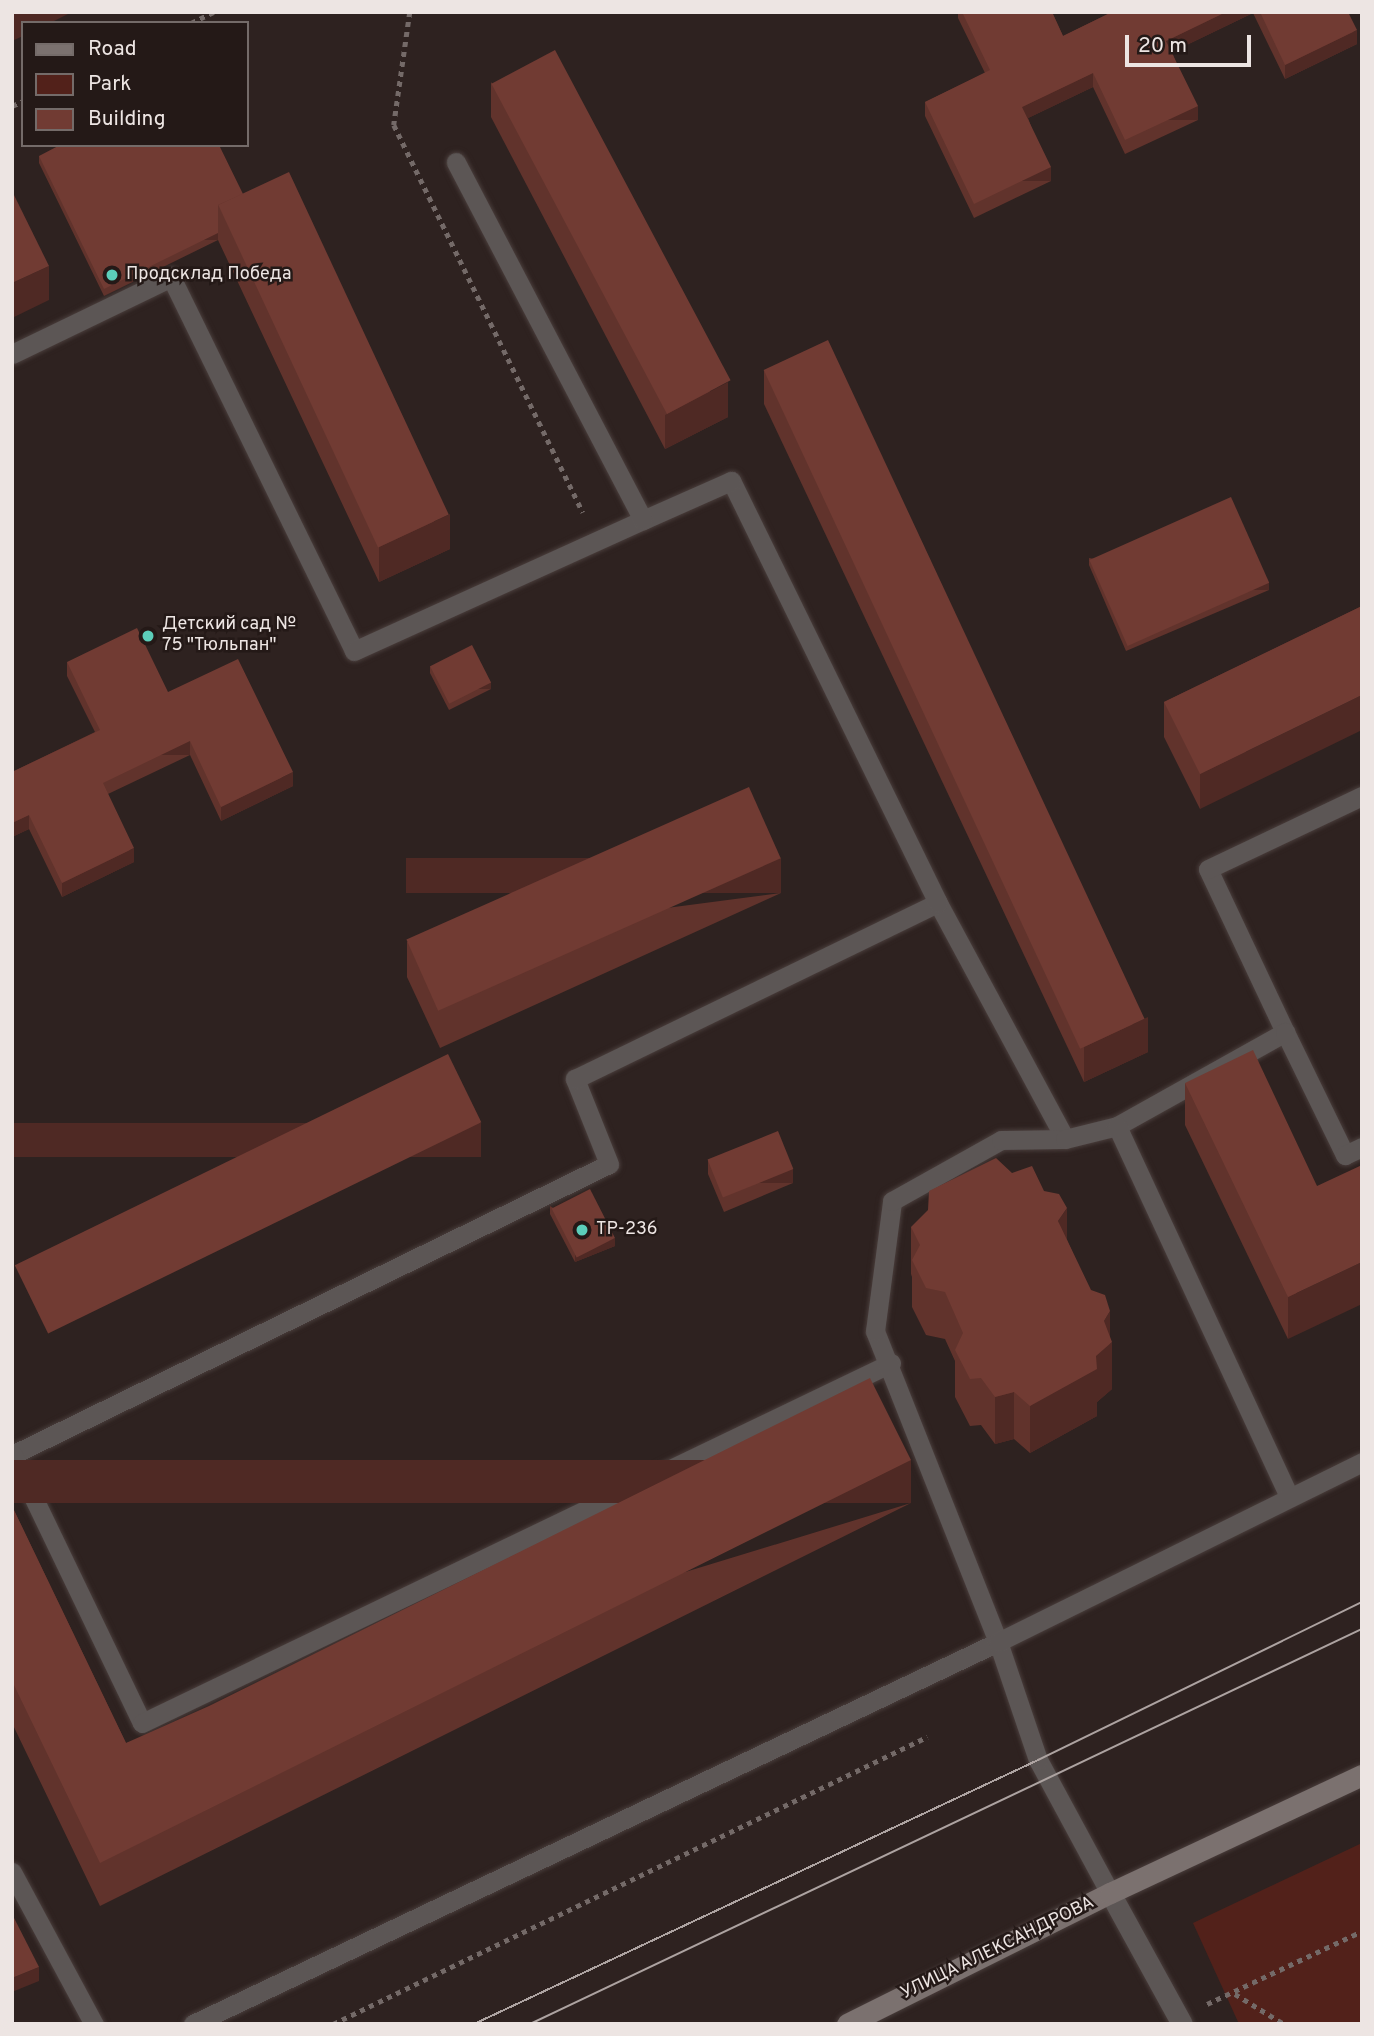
<!DOCTYPE html>
<html>
<head>
<meta charset="utf-8">
<style>
  body { margin:0 }
  #map { position:relative; width:1374px; height:2036px; overflow:hidden; background:#2e2220; font-family:Overpass,sans-serif }
  div>[style] { position:absolute }
  [style*='--x'] { left:calc(var(--x)*1px); top:calc(var(--y)*1px); width:calc(var(--w)*1px); rotate:calc(var(--a)*1deg) }
  .green>* { inset:0; background:#52211a }
  .path>* { height:4.5px; margin-top:-2.25px; transform-origin:0; background:repeating-linear-gradient(90deg,#746a68 0 5px,transparent 0 10px) }
  .roads { filter:drop-shadow(0 0 2px #493d3b) drop-shadow(0 0 2px #493d3b) }
  .lane>* { height:19px; margin:-9.5px; padding:0 9.5px; transform-origin:9.5px; border-radius:9.5px; background:#5c5655 }
  .street>* { height:21px; margin:-10.5px; padding:0 10.5px; transform-origin:10.5px; border-radius:10.5px; background:#5c5655 }
  .secondary>* { height:21px; margin:-10.5px; padding:0 10.5px; transform-origin:10.5px; border-radius:10.5px; background:#7b716f }
  .tram>* { height:2px; margin:-1px; padding:0 1px; transform-origin:1px; border-radius:1px; background:#ada3a1 }
  .wall>* { inset:0; background:#61332c }
  .shaded-wall>* { inset:0; background:#4f2924; transform-origin:0 0 }
  .building>* { inset:0; background:#713b33; transform-origin:0 0 }
  .dots>* { width:19px; height:19px; translate:-50% -50%; box-sizing:border-box; border:4px solid #241917; border-radius:50% }
  span { translate:-50% -50%; white-space:nowrap; text-align:center; line-height:1.15; -webkit-text-stroke:5px #241917; paint-order:stroke }
  .poi-label { font-size:18px; color:#ede5e3 }
  .left { translate:0 -50%; text-align:left }
  .street-label { font-size:18px; color:#ede5e3 }
  .frame { position:absolute; inset:0; border:14px solid #ede5e3; pointer-events:none }
  .legend { position:absolute; left:21px; top:21px; width:228px; height:126px; box-sizing:border-box; background:#241917; border:2px solid #746b69; margin:0; padding:9px 12px; list-style:none; font-size:21px; color:#ede5e3 }
  .legend li { display:flex; align-items:center; gap:14px; height:35px }
  .legend b { width:35px; border:2px solid #746b69 }
  .scale { position:absolute; left:1125px; top:35px; width:126px; height:32px; box-sizing:border-box; border:4px solid #ede5e3; border-top:0; padding-left:9px; font-size:21px; line-height:24px; white-space:nowrap; color:#ede5e3; -webkit-text-stroke:5px #241917; paint-order:stroke }
</style>
</head>
<body>
<div id="map">
  <div class="green">
    <div style="clip-path:polygon(1362px 1843px,1362px 2024px,1239px 2024px,1193px 1923px)"></div>
  </div>
  <div class="path">
    <div style="--x:410;--y:12;--w:114;--a:98.1"></div>
    <div style="--x:394;--y:125;--w:431;--a:64"></div>
    <div style="--x:191;--y:23;--w:25;--a:-26"></div>
    <div style="--x:12;--y:106;--w:12;--a:-24"></div>
    <div style="--x:1235;--y:1994;--w:57;--a:31.5"></div>
    <div style="--x:1207;--y:2004;--w:171;--a:-25.2"></div>
    <div style="--x:333;--y:2024;--w:660;--a:-25.79"></div>
  </div>
  <div class="roads">
    <div class="lane">
      <div style="--x:12;--y:354;--w:177;--a:-25.8"></div>
      <div style="--x:171;--y:277;--w:416;--a:63.9"></div>
      <div style="--x:354;--y:651;--w:317;--a:-24.4"></div>
      <div style="--x:938;--y:903;--w:268;--a:61.7"></div>
      <div style="--x:1285;--y:1032;--w:180;--a:-115.3"></div>
      <div style="--x:1208;--y:869;--w:170;--a:-25.4"></div>
      <div style="--x:1117;--y:1126;--w:193;--a:-29.2"></div>
      <div style="--x:1285;--y:1032;--w:137;--a:64"></div>
      <div style="--x:1345;--y:1155;--w:19;--a:-25"></div>
      <div style="--x:12;--y:1455;--w:664;--a:-25.99"></div>
      <div style="--x:609;--y:1164;--w:92;--a:-111.8"></div>
      <div style="--x:575;--y:1079;--w:403;--a:-25.9"></div>
      <div style="--x:938;--y:903;--w:470;--a:-116.1"></div>
      <div style="--x:731;--y:481;--w:96;--a:156.1"></div>
      <div style="--x:643;--y:520;--w:404;--a:-117.6"></div>
      <div style="--x:13;--y:1455;--w:297;--a:64.3"></div>
      <div style="--x:142;--y:1723;--w:831;--a:-25.67"></div>
      <div style="--x:12;--y:1872;--w:173;--a:61.7"></div>
      <div style="--x:1110;--y:1893;--w:151;--a:-118.4"></div>
      <div style="--x:1038;--y:1760;--w:125;--a:-108.7"></div>
      <div style="--x:998;--y:1642;--w:334;--a:-111.6"></div>
      <div style="--x:875;--y:1331;--w:131;--a:-82.5"></div>
      <div style="--x:892;--y:1201;--w:125;--a:-29.2"></div>
      <div style="--x:1001;--y:1140;--w:64;--a:-0.9"></div>
      <div style="--x:1065;--y:1139;--w:54;--a:-14"></div>
      <div style="--x:1117;--y:1126;--w:409;--a:65.1"></div>
      <div style="--x:193;--y:2024;--w:891;--a:-25.39"></div>
      <div style="--x:998;--y:1642;--w:406;--a:-26.3"></div>
    </div>
    <div class="street">
      <div style="--x:1110;--y:1893;--w:149;--a:61.2"></div>
    </div>
    <div class="secondary">
      <div style="--x:847;--y:2024;--w:294;--a:-26.5"></div>
      <div style="--x:1110;--y:1893;--w:278;--a:-25.1"></div>
    </div>
  </div>
  <div class="tram">
    <div style="--x:474;--y:2024;--w:623;--a:-25.08"></div>
    <div style="--x:1038;--y:1760;--w:360;--a:-26"></div>
    <div style="--x:530;--y:2024;--w:921;--a:-25.4"></div>
  </div>
  <div class="wall">
    <div style="clip-path:polygon(958px 12px,1052px 12px,1063px 36px,1112px 12px,1348px 12px,1357px 44px,1285px 79px,1253px 13px,1172px 52px,1198px 120px,1125px 154px,1093px 87px,1028px 118px,1051px 181px,974px 218px,925px 116px,925px 102px,985px 73px,958px 18px)"></div>
    <div style="clip-path:polygon(491px 82px,728px 417px,665px 449px,491px 117px)"></div>
    <div style="clip-path:polygon(39px 156px,243px 194px,450px 549px,379px 582px,218px 240px,104px 296px,39px 163px)"></div>
    <div style="clip-path:polygon(764px 370px,1148px 1052px,1084px 1082px,764px 404px)"></div>
    <div style="clip-path:polygon(1089px 558px,1269px 590px,1126px 651px,1089px 565px)"></div>
    <div style="clip-path:polygon(1362px 606px,1200px 809px,1164px 737px,1164px 702px)"></div>
    <div style="clip-path:polygon(67px 662px,168px 692px,293px 786px,221px 821px,190px 755px,108px 794px,134px 862px,62px 897px,29px 829px,12px 837px,12px 772px,95px 732px,67px 676px)"></div>
    <div style="clip-path:polygon(430px 666px,491px 689px,449px 710px,430px 673px)"></div>
    <div style="clip-path:polygon(781px 893px,440px 1048px,407px 977px,407px 942px)"></div>
    <div style="clip-path:polygon(1185px 1083px,1317px 1186px,1288px 1339px,1185px 1125px)"></div>
    <div style="clip-path:polygon(708px 1160px,793px 1183px,724px 1212px,708px 1174px)"></div>
    <div style="clip-path:polygon(550px 1206px,615px 1246px,575px 1262px,550px 1214px)"></div>
    <div style="clip-path:polygon(911px 1227px,1067px 1240px,1110px 1336px,1112px 1389px,1097px 1402px,1097px 1416px,1030px 1453px,1014px 1439px,995px 1444px,981px 1425px,970px 1426px,955px 1397px,955px 1361px,945px 1339px,926px 1335px,912px 1307px,912px 1277px,911px 1274px)"></div>
    <div style="clip-path:polygon(911px 1503px,100px 1906px,12px 1723px,12px 1506px,126px 1743px)"></div>
  </div>
  <div class="shaded-wall">
    <div style="clip-path:polygon(12px 12px,72px 12px,50px 23px,23px 23px,23px 36px,12px 41px)"></div>
    <div style="clip-path:polygon(1226px 12px,1253px 13px,1166px 55px,1166px 41px)"></div>
    <div style="clip-path:polygon(1357px 30px,1357px 44px,1285px 79px,1285px 65px)"></div>
    <div style="clip-path:polygon(1093px 73px,1093px 87px,1022px 121px,1022px 107px)"></div>
    <div style="left:1198px;top:106px;width:14px;height:81px;rotate:90deg"></div>
    <div style="left:1051px;top:167px;width:14px;height:85px;rotate:90deg"></div>
    <div style="left:218px;top:233px;width:7px;height:127px;rotate:90deg"></div>
    <div style="clip-path:polygon(49px 266px,49px 300px,12px 318px,12px 283px)"></div>
    <div style="clip-path:polygon(728px 382px,728px 417px,665px 449px,665px 415px)"></div>
    <div style="clip-path:polygon(450px 514px,450px 549px,379px 582px,379px 547px)"></div>
    <div style="left:1269px;top:583px;width:7px;height:155px;rotate:90deg"></div>
    <div style="left:491px;top:682px;width:7px;height:47px;rotate:90deg"></div>
    <div style="clip-path:polygon(1362px 695px,1362px 730px,1200px 809px,1200px 774px)"></div>
    <div style="left:190px;top:741px;width:14px;height:97px;rotate:90deg"></div>
    <div style="clip-path:polygon(293px 772px,293px 786px,221px 821px,221px 807px)"></div>
    <div style="clip-path:polygon(29px 815px,29px 829px,12px 837px,12px 823px)"></div>
    <div style="clip-path:polygon(134px 848px,134px 862px,62px 897px,62px 883px)"></div>
    <div style="left:781px;top:858px;width:35px;height:375px;rotate:90deg"></div>
    <div style="clip-path:polygon(1148px 1017px,1148px 1052px,1084px 1082px,1084px 1047px)"></div>
    <div style="left:481px;top:1123px;width:34px;height:518px;rotate:90deg"></div>
    <div style="left:793px;top:1169px;width:14px;height:75px;rotate:90deg"></div>
    <div style="clip-path:polygon(1067px 1208px,1067px 1255px,1058px 1221px)"></div>
    <div style="clip-path:polygon(615px 1238px,615px 1246px,575px 1262px,575px 1255px)"></div>
    <div style="clip-path:polygon(1362px 1262px,1362px 1304px,1288px 1339px,1288px 1297px)"></div>
    <div style="clip-path:polygon(1110px 1311px,1110px 1344px,1112px 1342px,1112px 1389px,1097px 1402px,1097px 1416px,1030px 1453px,1030px 1406px,1104px 1321px)"></div>
    <div style="clip-path:polygon(1014px 1392px,1014px 1439px,995px 1444px,995px 1397px)"></div>
    <div style="left:911px;top:1460px;width:43px;height:906px;rotate:90deg"></div>
    <div style="clip-path:polygon(39px 1967px,39px 1981px,12px 1992px,12px 1978px)"></div>
  </div>
  <div class="building">
    <div style="clip-path:polygon(962px 12px,1052px 12px,1063px 36px,1112px 12px,1226px 12px,1166px 41px,1198px 106px,1125px 140px,1093px 73px,1022px 107px,1051px 167px,974px 204px,925px 102px,990px 70px)"></div>
    <div style="clip-path:polygon(1260px 12px,1348px 12px,1357px 30px,1285px 65px)"></div>
    <div style="left:555px;top:50px;width:374px;height:72px;rotate:62deg"></div>
    <div style="clip-path:polygon(60px 145px,219px 145px,243px 194px,218px 205px,218px 233px,104px 289px,39px 156px)"></div>
    <div style="left:289px;top:172px;width:378px;height:78px;rotate:65deg"></div>
    <div style="clip-path:polygon(12px 191px,49px 266px,12px 283px)"></div>
    <div style="left:828px;top:340px;width:749px;height:71px;rotate:65deg"></div>
    <div style="left:1231px;top:497px;width:94px;height:155px;rotate:66deg"></div>
    <div style="clip-path:polygon(1362px 606px,1362px 695px,1200px 774px,1164px 702px)"></div>
    <div style="clip-path:polygon(137px 628px,168px 692px,238px 659px,293px 772px,221px 807px,190px 741px,103px 783px,134px 848px,62px 883px,29px 815px,12px 823px,12px 772px,100px 730px,67px 662px)"></div>
    <div style="left:472px;top:645px;width:42px;height:47px;rotate:63deg"></div>
    <div style="left:749px;top:787px;width:78px;height:375px;rotate:66deg"></div>
    <div style="clip-path:polygon(1253px 1050px,1317px 1186px,1362px 1165px,1362px 1262px,1288px 1297px,1185px 1083px)"></div>
    <div style="left:448px;top:1054px;width:76px;height:482px;rotate:64deg"></div>
    <div style="left:778px;top:1131px;width:41px;height:76px;rotate:68deg"></div>
    <div style="clip-path:polygon(996px 1158px,1012px 1173px,1032px 1166px,1044px 1191px,1059px 1194px,1067px 1208px,1058px 1221px,1091px 1290px,1105px 1295px,1110px 1311px,1104px 1321px,1112px 1342px,1096px 1356px,1097px 1369px,1030px 1406px,1014px 1392px,995px 1397px,981px 1378px,970px 1379px,955px 1350px,963px 1333px,945px 1292px,926px 1288px,912px 1260px,920px 1245px,911px 1227px,928px 1210px,929px 1191px)"></div>
    <div style="left:590px;top:1189px;width:55px;height:43px;rotate:63deg"></div>
    <div style="clip-path:polygon(870px 1378px,911px 1460px,100px 1863px,12px 1681px,12px 1506px,126px 1743px,209px 1706px)"></div>
    <div style="clip-path:polygon(12px 1914px,39px 1967px,12px 1978px)"></div>
  </div>
  <div class="dots">
    <div style="left:112px;top:275px;background:#5cceba"></div>
    <div style="left:148px;top:636px;background:#5cceba"></div>
    <div style="left:582px;top:1230px;background:#5cceba"></div>
  </div>
  <div class="poi-label">
    <span class="left" style="left:126px;top:275px">Продсклад Победа</span>
    <span class="left" style="left:162px;top:636px">Детский сад №<br>75 "Тюльпан"</span>
    <span class="left" style="left:596px;top:1230px">ТР-236</span>
  </div>
  <div class="street-label">
    <span style="left:998px;top:1949px;rotate:-26deg">УЛИЦА АЛЕКСАНДРОВА</span>
  </div>
  <div class="frame"></div>
  <ul class="legend">
  <li><b style="height:9px;background:#7b716f"></b>Road</li>
  <li><b style="height:19px;background:#52211a"></b>Park</li>
  <li><b style="height:19px;background:#713b33"></b>Building</li>
  </ul>
  <div class="scale">20 m</div>
</div>
</body>
</html>
